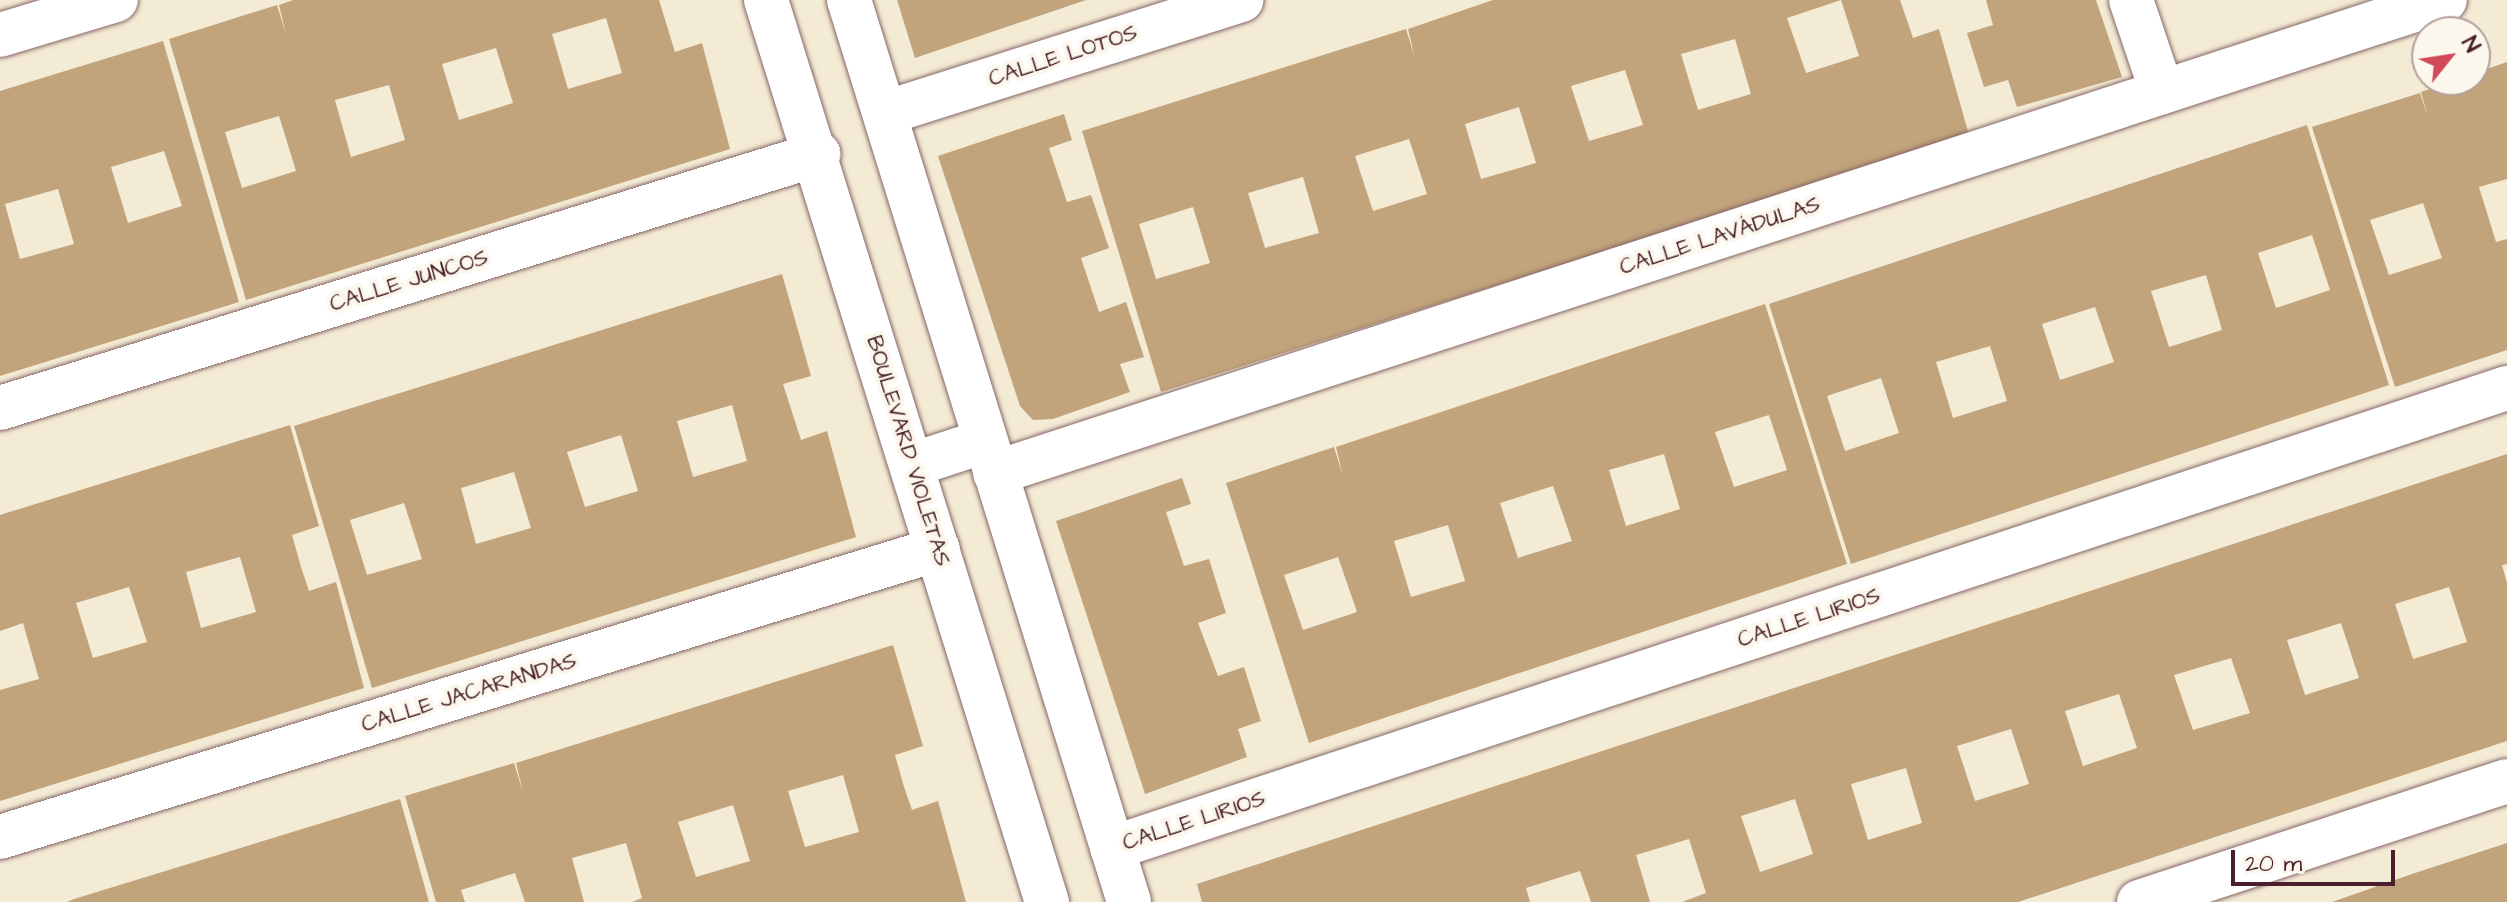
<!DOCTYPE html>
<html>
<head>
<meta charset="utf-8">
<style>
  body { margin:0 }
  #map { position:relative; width:2507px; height:902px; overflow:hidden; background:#f4ebd5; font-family:"Architects Daughter",sans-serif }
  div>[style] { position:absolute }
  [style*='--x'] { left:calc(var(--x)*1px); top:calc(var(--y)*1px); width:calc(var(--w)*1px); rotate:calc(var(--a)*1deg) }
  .building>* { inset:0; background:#c1a37c }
  .roads { filter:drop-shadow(0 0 2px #866666) drop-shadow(0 0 2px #866666) }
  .minor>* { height:44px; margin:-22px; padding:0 22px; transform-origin:22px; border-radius:22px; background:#fff }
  span { translate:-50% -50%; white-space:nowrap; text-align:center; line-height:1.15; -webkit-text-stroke:8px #fbf7ec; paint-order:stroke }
  .street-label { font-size:22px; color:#4a1f2b }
  .north { position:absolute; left:2411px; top:16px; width:80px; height:80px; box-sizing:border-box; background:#fbf7ec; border:2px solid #b4a19f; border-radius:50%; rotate:60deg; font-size:22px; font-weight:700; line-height:32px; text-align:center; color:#4a1f2b }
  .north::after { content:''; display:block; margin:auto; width:28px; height:36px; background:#d1495b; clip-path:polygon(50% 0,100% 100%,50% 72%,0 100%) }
  .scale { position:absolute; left:2231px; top:850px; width:164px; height:36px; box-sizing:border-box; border:4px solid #4a1f2b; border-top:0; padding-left:10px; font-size:24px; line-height:28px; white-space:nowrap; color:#4a1f2b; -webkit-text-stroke:6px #fbf7ec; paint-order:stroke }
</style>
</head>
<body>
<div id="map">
  <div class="building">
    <div style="clip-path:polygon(evenodd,293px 0,659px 0,675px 52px,702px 43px,730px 149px,246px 300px,169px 39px,277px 5px,286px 34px,279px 5px,293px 0,606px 18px,622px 73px,568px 89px,552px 34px,606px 18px,293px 0,496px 48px,513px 103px,459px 120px,442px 64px,496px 48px,293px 0,389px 85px,405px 140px,351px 157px,335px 100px,389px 85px,293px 0,279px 116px,296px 171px,242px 188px,225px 132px,279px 116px)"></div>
    <div style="clip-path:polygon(897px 0,1086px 0,915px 58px)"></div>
    <div style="clip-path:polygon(evenodd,1493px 0,1841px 0,1787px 18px,1806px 73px,1859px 56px,1841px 0,1900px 0,1913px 38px,1939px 29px,1969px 135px,1161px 392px,1082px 131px,1406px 29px,1415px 58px,1408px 29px,1493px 0,1735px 39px,1751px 94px,1698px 110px,1681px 54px,1735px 39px,1493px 0,1625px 70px,1643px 125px,1589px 141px,1571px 86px,1625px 70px,1493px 0,1519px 107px,1536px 163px,1481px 179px,1465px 124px,1519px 107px,1493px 0,1409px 139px,1427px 194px,1373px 211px,1355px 156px,1409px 139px,1493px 0,1303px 177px,1319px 233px,1265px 248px,1248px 193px,1303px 177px,1493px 0,1193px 207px,1210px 263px,1156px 279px,1139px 224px,1193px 207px)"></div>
    <div style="clip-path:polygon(1986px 0,2096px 0,2122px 77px,2017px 107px,2008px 80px,1984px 87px,1967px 33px,1993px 25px)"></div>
    <div style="clip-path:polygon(evenodd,163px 41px,239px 302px,0 376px,0 91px,163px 41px,164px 151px,182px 206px,128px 223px,111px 167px,164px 151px,163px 41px,58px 189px,74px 244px,20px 259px,5px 204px,58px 189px)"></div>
    <div style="clip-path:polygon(evenodd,2507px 62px,2507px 179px,2479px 187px,2496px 242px,2507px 239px,2507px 350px,2395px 387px,2312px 127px,2420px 93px,2428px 117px,2421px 92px,2456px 80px,2475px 80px,2475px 73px,2507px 62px,2423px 203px,2442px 258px,2389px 275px,2370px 220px,2423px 203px)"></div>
    <div style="clip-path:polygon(1064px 114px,1072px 140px,1049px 148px,1067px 202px,1091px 195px,1109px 248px,1081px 258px,1099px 312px,1126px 302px,1144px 357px,1120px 364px,1130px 392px,1053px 419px,1033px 420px,1020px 406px,938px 156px)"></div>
    <div style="clip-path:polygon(evenodd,2307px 125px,2389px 385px,1851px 564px,1769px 304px,2307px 125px,2312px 235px,2330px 290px,2276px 308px,2258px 253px,2312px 235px,2307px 125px,2206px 275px,2222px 330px,2169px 347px,2151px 291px,2206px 275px,2307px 125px,2095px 307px,2114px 362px,2060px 380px,2042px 324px,2095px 307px,2307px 125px,1990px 346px,2007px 401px,1953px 418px,1936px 362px,1990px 346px,2307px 125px,1881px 378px,1899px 433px,1845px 451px,1827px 396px,1881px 378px)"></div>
    <div style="clip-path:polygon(evenodd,782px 274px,811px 376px,783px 384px,801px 440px,827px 431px,856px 537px,372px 688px,294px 426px,782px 274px,732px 405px,747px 461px,693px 477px,677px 421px,732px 405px,782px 274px,621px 435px,638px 491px,585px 507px,567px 452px,621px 435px,782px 274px,514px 472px,531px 528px,476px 544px,461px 488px,514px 472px,782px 274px,404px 503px,422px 559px,367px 575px,350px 520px,404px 503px)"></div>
    <div style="clip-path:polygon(evenodd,1765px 304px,1847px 564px,1309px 743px,1226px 483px,1334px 447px,1343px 476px,1336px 447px,1765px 304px,1769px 415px,1787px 470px,1734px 487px,1715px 432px,1769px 415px,1765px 304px,1664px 454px,1680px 509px,1626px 526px,1609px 470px,1664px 454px,1765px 304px,1553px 486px,1572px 541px,1518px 558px,1500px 503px,1553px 486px,1765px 304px,1448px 525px,1465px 581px,1411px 597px,1394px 541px,1448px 525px,1765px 304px,1338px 557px,1357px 612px,1303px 630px,1284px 575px,1338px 557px)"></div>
    <div style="clip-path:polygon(evenodd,290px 425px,319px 526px,292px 535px,301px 567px,309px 591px,336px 582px,364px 688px,0 801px,0 690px,39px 679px,23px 623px,0 631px,0 515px,290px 425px,240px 557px,256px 612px,201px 628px,186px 572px,240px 557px,290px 425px,129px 587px,147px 642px,93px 658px,76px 603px,129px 587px)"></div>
    <div style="clip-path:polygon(evenodd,2507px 454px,2507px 564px,2502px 565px,2507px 583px,2507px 741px,2018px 902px,1682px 902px,1706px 893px,1689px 839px,1636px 855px,1650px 902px,1591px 902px,1580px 871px,1526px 888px,1530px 902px,1202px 902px,1197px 884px,2507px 454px,2449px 587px,2467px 642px,2413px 659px,2395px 604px,2449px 587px,2507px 454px,2341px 623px,2359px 678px,2305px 695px,2287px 640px,2341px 623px,2507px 454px,2231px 658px,2250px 713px,2193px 730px,2174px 675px,2231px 658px,2507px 454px,2119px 694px,2137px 748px,2083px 766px,2065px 711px,2119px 694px,2507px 454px,2011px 729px,2029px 784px,1975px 801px,1957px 746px,2011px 729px,2507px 454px,1906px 768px,1922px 823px,1868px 840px,1851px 784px,1906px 768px,2507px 454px,1795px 799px,1813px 854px,1760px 872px,1741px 816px,1795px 799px)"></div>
    <div style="clip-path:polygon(1182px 478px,1191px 504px,1166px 512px,1184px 566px,1209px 559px,1226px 613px,1198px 623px,1218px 676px,1244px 667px,1261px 721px,1238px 729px,1247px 757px,1145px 794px,1056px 521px)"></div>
    <div style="clip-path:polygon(evenodd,893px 645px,923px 746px,895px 755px,904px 787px,912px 810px,938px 801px,966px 902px,632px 902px,642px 898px,626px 843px,572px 858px,584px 902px,525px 902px,515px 873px,461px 890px,465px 902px,436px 902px,405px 796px,514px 763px,523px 792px,516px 763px,893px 645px,843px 775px,859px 832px,805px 847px,788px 791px,843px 775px,893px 645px,733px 805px,750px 861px,696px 877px,678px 822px,733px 805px)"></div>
    <div style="clip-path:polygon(400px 799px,429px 902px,67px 902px,74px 899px)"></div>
    <div style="clip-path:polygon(2507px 843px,2507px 902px,2332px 902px,2412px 874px)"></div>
  </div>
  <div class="roads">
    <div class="minor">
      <div style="--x:766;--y:0;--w:945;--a:72.7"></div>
      <div style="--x:849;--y:0;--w:944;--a:72.75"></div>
      <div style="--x:2131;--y:0;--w:97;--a:71.4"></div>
      <div style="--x:0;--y:35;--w:121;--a:-16.8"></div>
      <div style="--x:885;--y:113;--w:374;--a:-17.6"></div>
      <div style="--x:0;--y:408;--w:857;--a:-17.25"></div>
      <div style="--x:912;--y:465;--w:77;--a:-18.2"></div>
      <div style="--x:995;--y:473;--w:1525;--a:-18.07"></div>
      <div style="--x:0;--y:837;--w:981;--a:-17.07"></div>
      <div style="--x:1112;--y:848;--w:1469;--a:-18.25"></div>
      <div style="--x:2139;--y:902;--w:387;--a:-18.2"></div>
    </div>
  </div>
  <div class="street-label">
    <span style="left:1063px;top:56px;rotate:-18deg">CALLE LOTOS</span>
    <span style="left:1720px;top:236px;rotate:-18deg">CALLE LAVÁDULAS</span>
    <span style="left:409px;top:281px;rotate:-17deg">CALLE JUNCOS</span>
    <span style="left:908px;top:451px;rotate:73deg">BOULEVARD VIOLETAS</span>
    <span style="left:1809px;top:618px;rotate:-18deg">CALLE LIRIOS</span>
    <span style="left:469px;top:693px;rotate:-17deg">CALLE JACARANDAS</span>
    <span style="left:1194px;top:821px;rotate:-18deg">CALLE LIRIOS</span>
  </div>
  <div class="north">N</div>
  <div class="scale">20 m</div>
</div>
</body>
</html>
